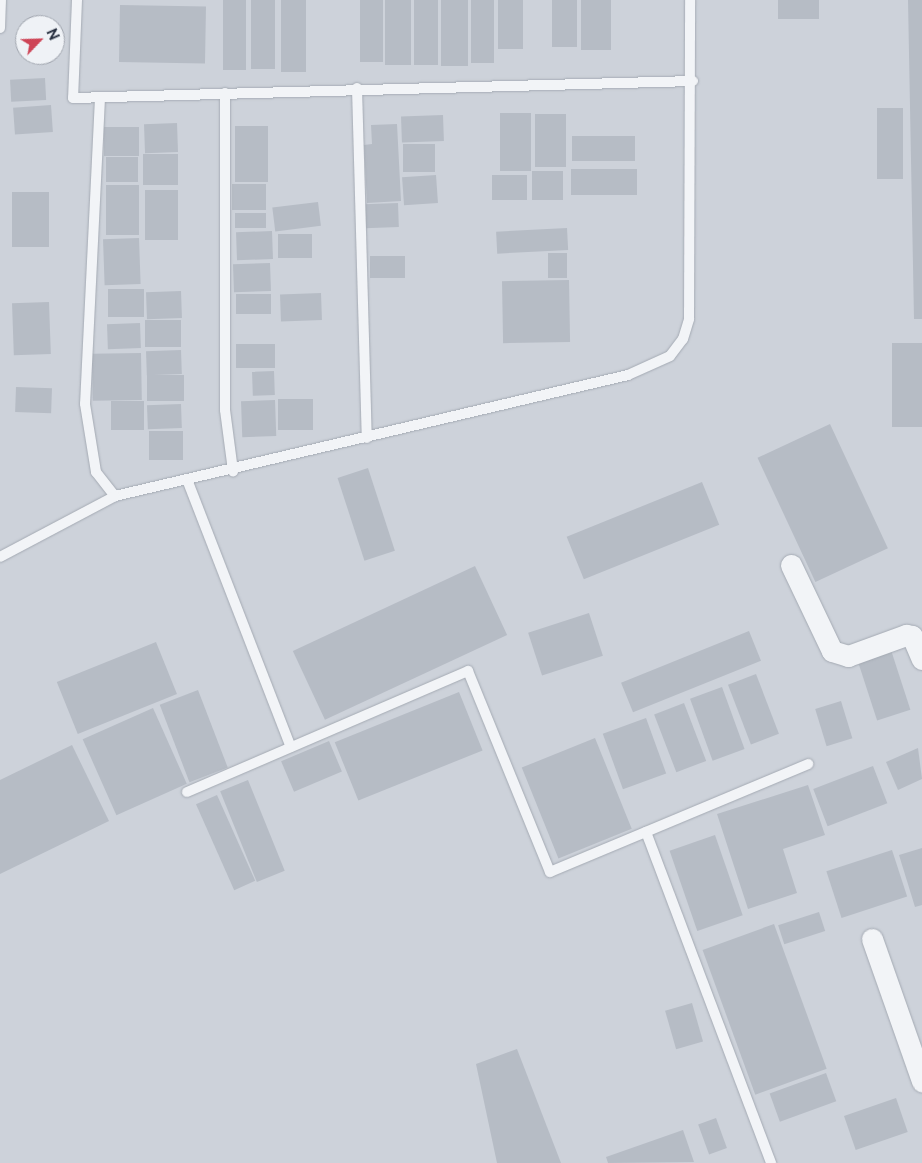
<!DOCTYPE html>
<html>
<head>
<meta charset="utf-8">
<style>
  body { margin:0 }
  #map { position:relative; width:922px; height:1163px; overflow:hidden; background:#dfe3e9; font-family:Raleway,sans-serif }
  div>[style] { position:absolute }
  [style*='--x'] { left:calc(var(--x)*1px); top:calc(var(--y)*1px); width:calc(var(--w)*1px); rotate:calc(var(--a)*1deg) }
  .built>* { inset:0; background:#cdd2da }
  .building>* { inset:0; background:#b6bcc5; transform-origin:0 0 }
  .roads { filter:drop-shadow(0 0 1px #a4aab3) drop-shadow(0 0 1px #a4aab3) }
  .lane>* { height:10px; margin:-5px; padding:0 5px; transform-origin:5px; border-radius:5px; background:#f2f4f7 }
  .street>* { height:21px; margin:-10.5px; padding:0 10.5px; transform-origin:10.5px; border-radius:10.5px; background:#f2f4f7 }
  span { translate:-50% -50%; white-space:nowrap; text-align:center; line-height:1.15; -webkit-text-stroke:4px #eff2f6; paint-order:stroke }
  .north { position:absolute; left:15px; top:15px; width:50px; height:50px; box-sizing:border-box; background:#eff2f6; border:1px solid #9fa4ad; border-radius:50%; rotate:66deg; font-size:14px; font-weight:700; line-height:20px; text-align:center; color:#283040 }
  .north::after { content:''; display:block; margin:auto; width:18px; height:22px; background:#ce4456; clip-path:polygon(50% 0,100% 100%,50% 72%,0 100%) }
</style>
</head>
<body>
<div id="map">
  <div class="built">
    <div style="clip-path:polygon(evenodd,0 0,922px 0,922px 1163px,0 1163px,0 0,25px 25px,55px 25px,55px 55px,25px 55px,25px 25px)"></div>
  </div>
  <div class="building">
    <div style="left:223px;top:0;width:23px;height:70px"></div>
    <div style="left:251px;top:0;width:24px;height:69px"></div>
    <div style="left:281px;top:0;width:25px;height:72px"></div>
    <div style="left:360px;top:0;width:23px;height:62px"></div>
    <div style="left:385px;top:0;width:26px;height:65px"></div>
    <div style="left:414px;top:0;width:24px;height:65px"></div>
    <div style="left:441px;top:0;width:27px;height:66px"></div>
    <div style="left:471px;top:0;width:23px;height:63px"></div>
    <div style="left:498px;top:0;width:25px;height:49px"></div>
    <div style="left:552px;top:0;width:25px;height:47px"></div>
    <div style="left:581px;top:0;width:30px;height:50px"></div>
    <div style="left:778px;top:0;width:41px;height:19px"></div>
    <div style="clip-path:polygon(908px 0,922px 0,922px 319px,914px 319px)"></div>
    <div style="left:120px;top:5px;width:86px;height:57px;rotate:1deg"></div>
    <div style="left:45px;top:78px;width:22px;height:35px;rotate:87deg"></div>
    <div style="left:51px;top:105px;width:27px;height:38px;rotate:86deg"></div>
    <div style="left:877px;top:108px;width:26px;height:71px"></div>
    <div style="left:500px;top:113px;width:31px;height:58px"></div>
    <div style="left:535px;top:114px;width:31px;height:53px"></div>
    <div style="left:443px;top:115px;width:26px;height:42px;rotate:88deg"></div>
    <div style="left:177px;top:123px;width:29px;height:33px;rotate:88deg"></div>
    <div style="clip-path:polygon(397px 124px,401px 201px,367px 203px,364px 145px,372px 144px,371px 125px)"></div>
    <div style="left:235px;top:126px;width:33px;height:56px"></div>
    <div style="left:104px;top:127px;width:35px;height:29px"></div>
    <div style="left:635px;top:136px;width:25px;height:63px;rotate:90deg"></div>
    <div style="left:435px;top:144px;width:28px;height:32px;rotate:90deg"></div>
    <div style="left:178px;top:154px;width:31px;height:35px;rotate:90deg"></div>
    <div style="left:106px;top:157px;width:32px;height:25px"></div>
    <div style="left:637px;top:169px;width:26px;height:66px;rotate:90deg"></div>
    <div style="left:563px;top:171px;width:29px;height:31px;rotate:90deg"></div>
    <div style="left:436px;top:175px;width:28px;height:34px;rotate:86deg"></div>
    <div style="left:527px;top:175px;width:25px;height:35px;rotate:90deg"></div>
    <div style="left:232px;top:184px;width:34px;height:26px"></div>
    <div style="left:106px;top:185px;width:33px;height:50px"></div>
    <div style="left:145px;top:190px;width:33px;height:50px"></div>
    <div style="left:12px;top:192px;width:37px;height:55px"></div>
    <div style="left:318px;top:202px;width:24px;height:46px;rotate:83deg"></div>
    <div style="left:398px;top:203px;width:24px;height:34px;rotate:88deg"></div>
    <div style="left:235px;top:213px;width:31px;height:15px"></div>
    <div style="left:567px;top:228px;width:22px;height:71px;rotate:87deg"></div>
    <div style="left:272px;top:231px;width:28px;height:36px;rotate:88deg"></div>
    <div style="left:278px;top:234px;width:34px;height:24px"></div>
    <div style="left:139px;top:238px;width:46px;height:36px;rotate:88deg"></div>
    <div style="left:548px;top:253px;width:19px;height:25px"></div>
    <div style="left:370px;top:256px;width:35px;height:22px"></div>
    <div style="left:270px;top:263px;width:28px;height:37px;rotate:88deg"></div>
    <div style="left:569px;top:280px;width:62px;height:67px;rotate:89deg"></div>
    <div style="left:144px;top:289px;width:28px;height:36px;rotate:90deg"></div>
    <div style="left:181px;top:291px;width:27px;height:35px;rotate:88deg"></div>
    <div style="left:321px;top:293px;width:27px;height:41px;rotate:88deg"></div>
    <div style="left:236px;top:294px;width:35px;height:20px"></div>
    <div style="left:49px;top:302px;width:52px;height:37px;rotate:88deg"></div>
    <div style="left:181px;top:320px;width:27px;height:36px;rotate:90deg"></div>
    <div style="left:140px;top:323px;width:25px;height:33px;rotate:88deg"></div>
    <div style="left:892px;top:343px;width:30px;height:84px"></div>
    <div style="left:275px;top:344px;width:24px;height:39px;rotate:90deg"></div>
    <div style="left:181px;top:350px;width:24px;height:35px;rotate:88deg"></div>
    <div style="left:141px;top:353px;width:47px;height:49px;rotate:89deg"></div>
    <div style="left:274px;top:371px;width:24px;height:22px;rotate:88deg"></div>
    <div style="left:184px;top:375px;width:26px;height:37px;rotate:90deg"></div>
    <div style="left:16px;top:387px;width:36px;height:25px;rotate:2deg"></div>
    <div style="left:278px;top:399px;width:35px;height:31px"></div>
    <div style="left:275px;top:400px;width:36px;height:34px;rotate:88deg"></div>
    <div style="left:144px;top:401px;width:29px;height:33px;rotate:90deg"></div>
    <div style="left:181px;top:404px;width:24px;height:34px;rotate:88deg"></div>
    <div style="left:830px;top:424px;width:137px;height:80px;rotate:65deg"></div>
    <div style="left:149px;top:431px;width:34px;height:29px"></div>
    <div style="left:368px;top:468px;width:87px;height:32px;rotate:72deg"></div>
    <div style="left:702px;top:482px;width:46px;height:146px;rotate:68deg"></div>
    <div style="left:475px;top:566px;width:76px;height:201px;rotate:65deg"></div>
    <div style="left:589px;top:613px;width:45px;height:64px;rotate:72deg"></div>
    <div style="left:749px;top:631px;width:32px;height:138px;rotate:68deg"></div>
    <div style="left:156px;top:642px;width:56px;height:107px;rotate:68deg"></div>
    <div style="left:890px;top:647px;width:66px;height:35px;rotate:72deg"></div>
    <div style="left:756px;top:674px;width:64px;height:30px;rotate:69deg"></div>
    <div style="left:722px;top:687px;width:66px;height:34px;rotate:70deg"></div>
    <div style="left:198px;top:690px;width:83px;height:41px;rotate:69deg"></div>
    <div style="left:459px;top:692px;width:63px;height:134px;rotate:68deg"></div>
    <div style="left:841px;top:701px;width:39px;height:27px;rotate:73deg"></div>
    <div style="left:684px;top:703px;width:62px;height:32px;rotate:69deg"></div>
    <div style="left:153px;top:708px;width:83px;height:77px;rotate:66deg"></div>
    <div style="left:646px;top:718px;width:59px;height:46px;rotate:70deg"></div>
    <div style="left:595px;top:738px;width:98px;height:79px;rotate:68deg"></div>
    <div style="left:329px;top:741px;width:33px;height:52px;rotate:67deg"></div>
    <div style="clip-path:polygon(72px 745px,109px 821px,0 874px,0 780px)"></div>
    <div style="clip-path:polygon(918px 748px,922px 779px,898px 790px,886px 762px)"></div>
    <div style="left:873px;top:766px;width:40px;height:64px;rotate:69deg"></div>
    <div style="left:248px;top:780px;width:98px;height:30px;rotate:68deg"></div>
    <div style="clip-path:polygon(808px 785px,825px 835px,783px 849px,797px 893px,748px 909px,717px 814px)"></div>
    <div style="left:217px;top:795px;width:94px;height:23px;rotate:66deg"></div>
    <div style="left:715px;top:835px;width:85px;height:48px;rotate:71deg"></div>
    <div style="clip-path:polygon(922px 848px,922px 905px,915px 907px,899px 855px)"></div>
    <div style="left:892px;top:850px;width:49px;height:69px;rotate:72deg"></div>
    <div style="left:819px;top:912px;width:20px;height:43px;rotate:72deg"></div>
    <div style="left:774px;top:924px;width:154px;height:76px;rotate:70deg"></div>
    <div style="left:692px;top:1003px;width:40px;height:28px;rotate:74deg"></div>
    <div style="clip-path:polygon(517px 1049px,561px 1163px,497px 1163px,476px 1064px)"></div>
    <div style="left:826px;top:1073px;width:30px;height:60px;rotate:70deg"></div>
    <div style="left:896px;top:1098px;width:36px;height:55px;rotate:71deg"></div>
    <div style="left:716px;top:1118px;width:32px;height:19px;rotate:70deg"></div>
    <div style="clip-path:polygon(683px 1130px,694px 1162px,608px 1163px,606px 1157px)"></div>
  </div>
  <div class="roads">
    <div class="lane">
      <div style="--x:77;--y:0;--w:98;--a:92.3"></div>
      <div style="--x:73;--y:98;--w:620;--a:-1.57"></div>
      <div style="--x:0;--y:28;--w:28;--a:-88"></div>
      <div style="--x:357;--y:88;--w:350;--a:88.4"></div>
      <div style="--x:225;--y:93;--w:317;--a:90"></div>
      <div style="--x:225;--y:410;--w:62;--a:82.5"></div>
      <div style="--x:100;--y:98;--w:306;--a:92.8"></div>
      <div style="--x:85;--y:404;--w:69;--a:80.8"></div>
      <div style="--x:96;--y:472;--w:31;--a:52"></div>
      <div style="--x:115;--y:496;--w:527;--a:-13.27"></div>
      <div style="--x:628;--y:375;--w:46;--a:-24.3"></div>
      <div style="--x:670;--y:356;--w:21;--a:-53"></div>
      <div style="--x:683;--y:339;--w:21;--a:-73"></div>
      <div style="--x:689;--y:319;--w:319;--a:-89.8"></div>
      <div style="--x:188;--y:482;--w:284;--a:68.8"></div>
      <div style="--x:0;--y:557;--w:130;--a:-27.9"></div>
      <div style="--x:187;--y:792;--w:306;--a:-23.3"></div>
      <div style="--x:468;--y:671;--w:217;--a:67.8"></div>
      <div style="--x:550;--y:872;--w:280;--a:-22.7"></div>
      <div style="--x:646;--y:832;--w:354;--a:69.3"></div>
    </div>
    <div class="street">
      <div style="--x:791;--y:565;--w:95;--a:64.5"></div>
      <div style="--x:832;--y:651;--w:17;--a:17"></div>
      <div style="--x:848;--y:656;--w:62;--a:-19.9"></div>
      <div style="--x:906;--y:635;--w:6;--a:9"></div>
      <div style="--x:912;--y:636;--w:25;--a:67"></div>
      <div style="--x:872;--y:939;--w:151;--a:70.6"></div>
    </div>
  </div>
  <div class="north">N</div>
</div>
</body>
</html>
